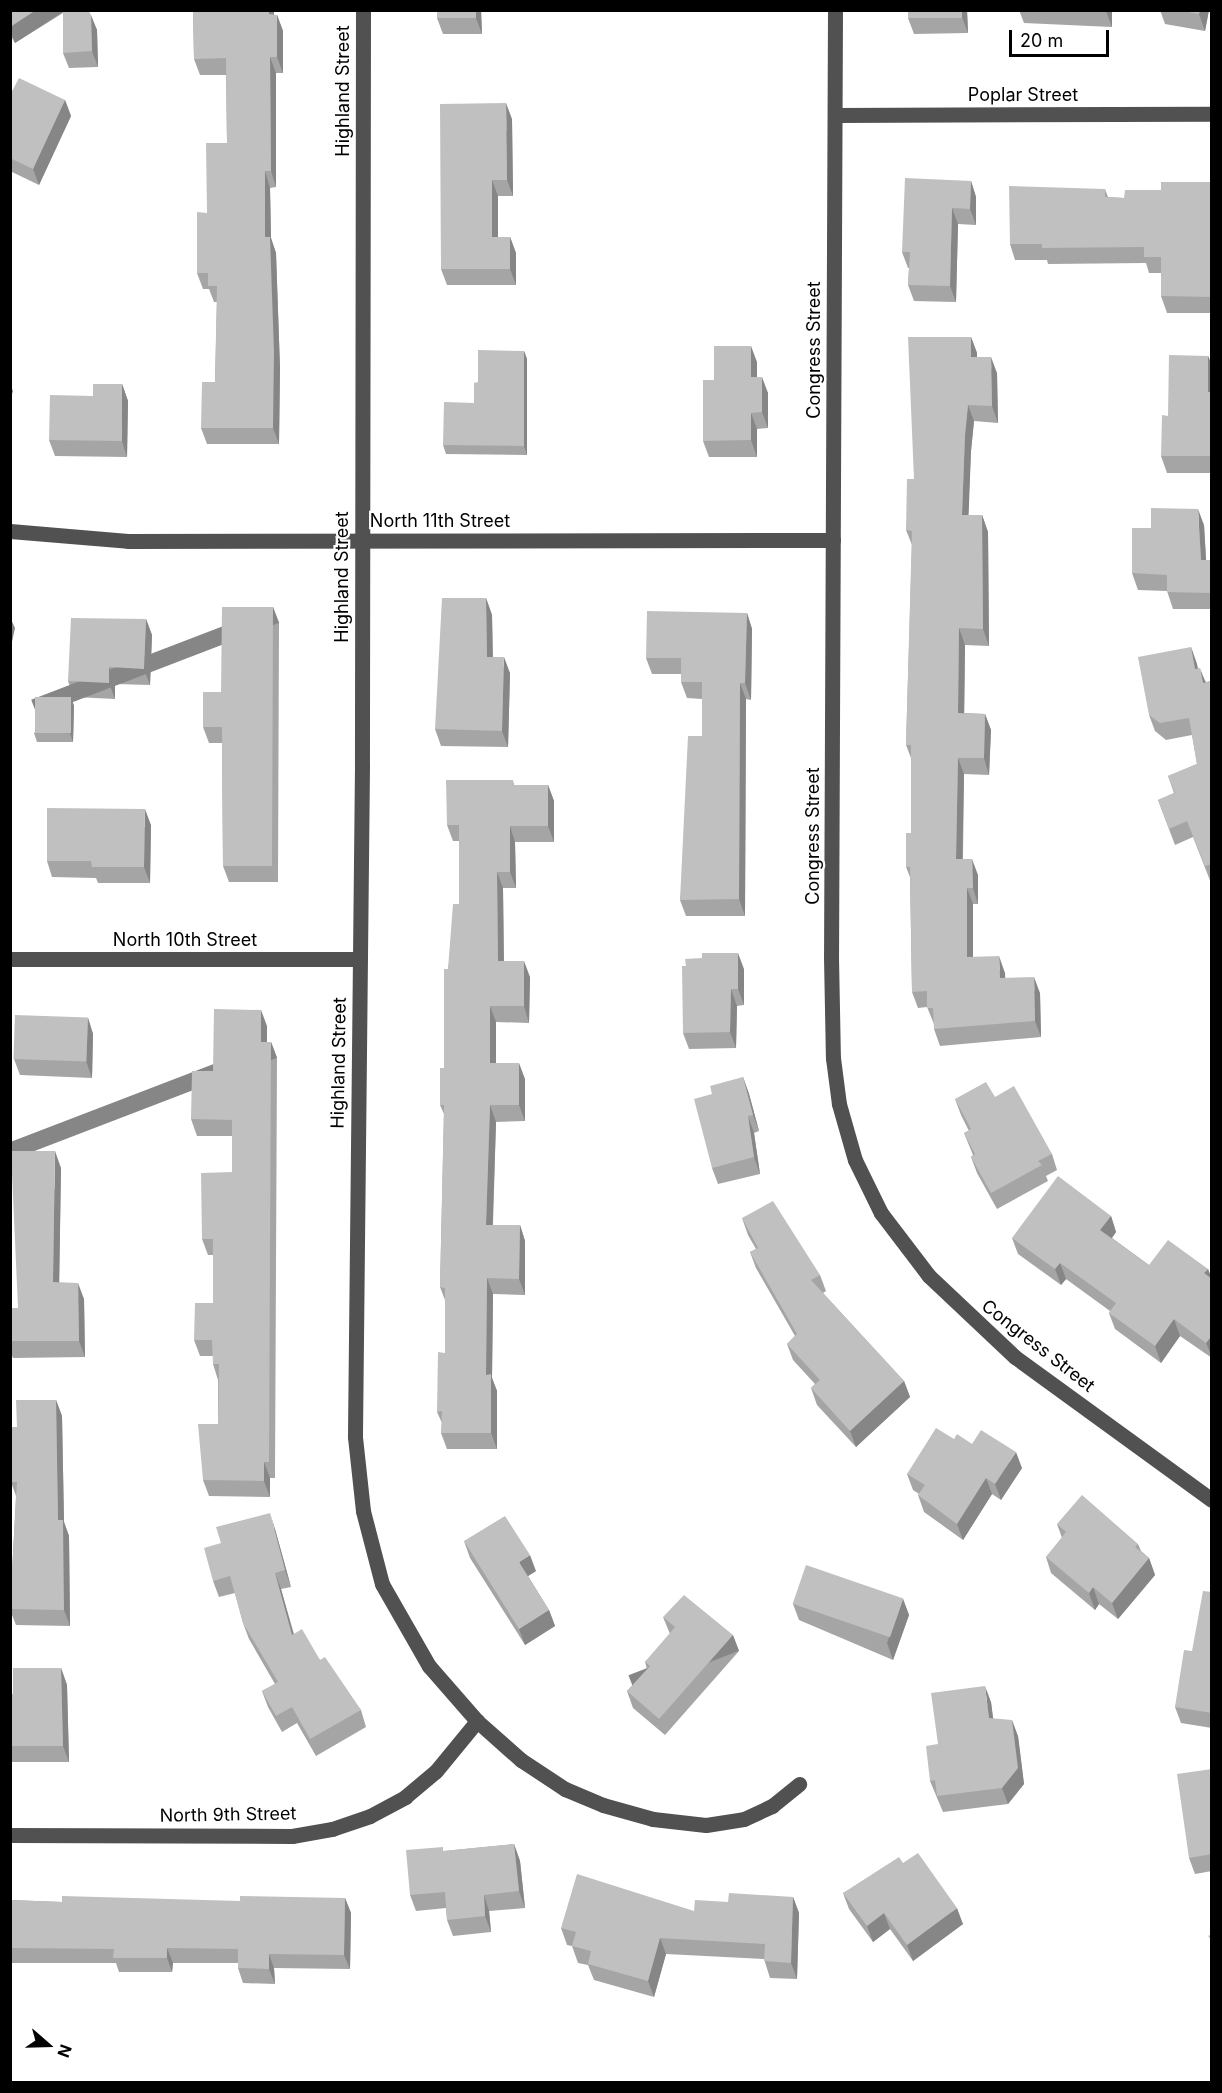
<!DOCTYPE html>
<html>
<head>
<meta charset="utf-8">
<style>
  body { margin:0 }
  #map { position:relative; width:1222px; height:2093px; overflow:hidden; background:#fff; font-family:Inter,sans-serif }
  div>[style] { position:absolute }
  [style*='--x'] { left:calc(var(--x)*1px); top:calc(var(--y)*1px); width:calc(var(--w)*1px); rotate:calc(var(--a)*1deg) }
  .minor>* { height:15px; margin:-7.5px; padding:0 7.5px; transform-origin:7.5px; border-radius:7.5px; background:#515151 }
  .wall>* { inset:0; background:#a5a5a5 }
  .shaded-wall>* { inset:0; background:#868686; transform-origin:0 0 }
  .building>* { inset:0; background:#c0c0c0; transform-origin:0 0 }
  span { translate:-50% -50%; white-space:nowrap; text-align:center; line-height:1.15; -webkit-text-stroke:4.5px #fff; paint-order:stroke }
  .street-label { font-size:18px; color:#000 }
  .frame { position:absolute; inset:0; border:12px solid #000; pointer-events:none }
  .north { position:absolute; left:18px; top:2015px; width:60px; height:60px; -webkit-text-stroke:4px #fff; paint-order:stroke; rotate:110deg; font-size:16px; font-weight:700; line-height:24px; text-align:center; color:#000 }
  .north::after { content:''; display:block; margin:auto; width:21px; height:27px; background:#000; clip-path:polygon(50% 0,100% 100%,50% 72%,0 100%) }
  .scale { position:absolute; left:1009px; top:30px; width:100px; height:27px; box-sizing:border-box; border:3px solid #000; border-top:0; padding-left:8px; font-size:18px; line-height:21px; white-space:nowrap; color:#000; -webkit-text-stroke:4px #fff; paint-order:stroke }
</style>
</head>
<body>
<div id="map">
  <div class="minor">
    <div style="--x:363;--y:10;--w:756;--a:90.08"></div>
    <div style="--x:362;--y:766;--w:671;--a:90.6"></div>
    <div style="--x:355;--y:1437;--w:74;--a:83.8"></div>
    <div style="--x:363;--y:1511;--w:75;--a:75.4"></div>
    <div style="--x:382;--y:1584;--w:95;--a:60.2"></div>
    <div style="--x:429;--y:1666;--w:73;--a:48.9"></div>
    <div style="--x:477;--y:1721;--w:59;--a:41.6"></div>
    <div style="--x:521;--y:1760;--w:53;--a:33.4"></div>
    <div style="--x:565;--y:1789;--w:41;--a:22.8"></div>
    <div style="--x:603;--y:1805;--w:52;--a:15.6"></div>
    <div style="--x:653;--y:1819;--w:53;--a:6.5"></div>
    <div style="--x:706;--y:1825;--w:38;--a:-9"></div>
    <div style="--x:744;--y:1819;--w:31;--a:-25"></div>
    <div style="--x:772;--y:1806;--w:35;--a:-39"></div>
    <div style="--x:835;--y:10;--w:947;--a:90.24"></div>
    <div style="--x:831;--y:957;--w:101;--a:88.9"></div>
    <div style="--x:833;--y:1058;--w:46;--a:82.6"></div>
    <div style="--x:839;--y:1104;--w:58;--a:74.1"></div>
    <div style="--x:855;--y:1160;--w:59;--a:63.9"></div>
    <div style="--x:881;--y:1213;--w:79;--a:52.7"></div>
    <div style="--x:929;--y:1276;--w:118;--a:43.3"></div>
    <div style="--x:1015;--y:1357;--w:243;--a:36"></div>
    <div style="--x:835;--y:115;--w:377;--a:-0.2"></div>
    <div style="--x:10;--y:531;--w:118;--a:4.8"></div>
    <div style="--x:128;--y:541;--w:705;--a:-0.08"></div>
    <div style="--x:10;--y:959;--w:349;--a:0"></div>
    <div style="--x:10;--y:1835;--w:282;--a:0.2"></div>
    <div style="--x:292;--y:1836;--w:41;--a:-9.9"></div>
    <div style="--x:332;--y:1829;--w:40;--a:-18.9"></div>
    <div style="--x:370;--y:1816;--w:40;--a:-28"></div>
    <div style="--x:405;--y:1797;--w:40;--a:-40"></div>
    <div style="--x:436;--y:1771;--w:65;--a:-50.6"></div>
  </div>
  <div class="wall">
    <div style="clip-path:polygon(10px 10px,88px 10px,97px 30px,98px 67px,69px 68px,63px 53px,63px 13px,15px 43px,10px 35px)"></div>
    <div style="clip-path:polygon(193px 10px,274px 10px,274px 15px,277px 15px,283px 31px,283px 73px,276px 73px,276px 187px,270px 188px,271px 238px,276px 253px,280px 368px,279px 444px,207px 444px,201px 428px,215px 382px,217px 302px,214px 302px,209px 289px,203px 289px,197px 273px,207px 213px,227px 143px,226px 75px,200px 75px,194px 59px)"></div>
    <div style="clip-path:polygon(437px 10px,481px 10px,482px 34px,443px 34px,437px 18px)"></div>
    <div style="clip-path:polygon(908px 10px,967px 10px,968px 33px,914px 34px,908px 18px)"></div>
    <div style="clip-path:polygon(1019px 10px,1112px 10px,1112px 27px,1024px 23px)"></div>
    <div style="clip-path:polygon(1160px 10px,1209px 10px,1205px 31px,1165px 24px)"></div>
    <div style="clip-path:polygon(10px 95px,65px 100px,71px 116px,39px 185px,10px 171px)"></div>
    <div style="clip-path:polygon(512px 119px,513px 196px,498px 196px,498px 237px,510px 237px,516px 253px,516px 285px,447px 285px,441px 269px)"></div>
    <div style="clip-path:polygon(971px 181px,976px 197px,976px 225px,958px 224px,956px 302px,914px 301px,908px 285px,909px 268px,908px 268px,902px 252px)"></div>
    <div style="clip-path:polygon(1212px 182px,1212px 313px,1167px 313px,1161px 296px,1161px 273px,1149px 273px,1146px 263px,1048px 264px,1047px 260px,1015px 260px,1010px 244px,1105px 189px,1108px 197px,1124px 198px,1161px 190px)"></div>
    <div style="clip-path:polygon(971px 337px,977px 353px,977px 357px,997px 373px,998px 423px,974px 421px,971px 451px,968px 515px,982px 515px,988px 532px,989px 646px,965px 645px,964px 713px,985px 714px,991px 730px,989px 775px,964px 774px,963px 859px,978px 875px,978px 904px,973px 904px,973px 957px,1005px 973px,1005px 978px,1040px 993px,1041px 1037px,940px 1046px,934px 1029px,934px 1024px,927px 1007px,918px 1008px,912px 992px,910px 877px,906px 867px,911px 833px,911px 758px,906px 745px,912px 545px,906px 530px,914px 479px)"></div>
    <div style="clip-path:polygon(524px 351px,527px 359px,527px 455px,446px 454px,443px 445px,474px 403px,478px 382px)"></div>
    <div style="clip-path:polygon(1208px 356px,1212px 365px,1212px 473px,1167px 473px,1161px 456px,1168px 416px)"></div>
    <div style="clip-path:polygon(757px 362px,757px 377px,768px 393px,768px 428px,757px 429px,757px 457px,709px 457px,703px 441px,714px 380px)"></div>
    <div style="clip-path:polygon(122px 384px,128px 401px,127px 457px,55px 456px,49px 440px,93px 396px)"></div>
    <div style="clip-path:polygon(1204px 525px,1206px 560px,1210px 560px,1212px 565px,1212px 609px,1173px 609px,1167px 591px,1138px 590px,1132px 573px,1151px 528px)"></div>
    <div style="clip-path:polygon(486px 598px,492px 615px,493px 657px,510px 673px,508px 747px,441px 746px,435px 729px)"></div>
    <div style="clip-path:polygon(273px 607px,279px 623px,278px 882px,229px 882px,223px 866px,222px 743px,209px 743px,203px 727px,221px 692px)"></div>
    <div style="clip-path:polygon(747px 613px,752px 629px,751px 700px,746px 699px,745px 916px,686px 916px,680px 900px,702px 736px,702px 699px,687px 698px,681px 682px,681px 674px,652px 674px,646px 658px)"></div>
    <div style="clip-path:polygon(146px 619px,152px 635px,150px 685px,115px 684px,115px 699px,74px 697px,68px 681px)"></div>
    <div style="clip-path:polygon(1191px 647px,1198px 668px,1206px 682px,1212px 681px,1212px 882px,1211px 883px,1193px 837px,1175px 845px,1158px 800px,1174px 793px,1168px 776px,1197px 764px,1192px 735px,1166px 740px,1155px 731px,1149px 715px)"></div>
    <div style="clip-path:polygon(71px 697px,74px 706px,73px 742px,37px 742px,34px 733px)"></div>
    <div style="clip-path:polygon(513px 780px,514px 785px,548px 785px,554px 801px,554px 842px,515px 842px,516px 888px,503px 888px,504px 961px,530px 977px,529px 1023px,496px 1022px,496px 1063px,525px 1079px,525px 1121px,496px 1122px,493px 1225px,520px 1225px,525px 1241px,525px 1295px,493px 1294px,492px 1378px,497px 1391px,497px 1449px,447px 1449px,441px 1433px,442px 1423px,437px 1412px,445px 1353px,445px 1300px,440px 1287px,444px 1114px,440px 1105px,444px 1068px,448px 969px,459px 904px,459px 841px,453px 841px,447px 825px)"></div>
    <div style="clip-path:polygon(151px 825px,150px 883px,98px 883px,96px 878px,52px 877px,47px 861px)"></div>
    <div style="clip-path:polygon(744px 969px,744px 1005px,737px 1006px,736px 1048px,689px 1049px,683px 1033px)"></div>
    <div style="clip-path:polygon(88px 1018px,93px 1034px,92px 1078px,20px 1075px,14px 1059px)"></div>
    <div style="clip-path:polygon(267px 1026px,267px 1042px,271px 1042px,277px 1058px,275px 1478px,270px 1478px,270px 1497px,209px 1496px,203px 1480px,218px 1424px,218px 1380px,213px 1364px,213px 1356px,200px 1356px,194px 1340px,213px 1303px,213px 1255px,208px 1255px,202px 1239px,232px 1172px,232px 1136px,197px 1136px,191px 1119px,213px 1071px)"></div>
    <div style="clip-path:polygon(743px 1077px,749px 1094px,759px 1131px,754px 1133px,760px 1174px,718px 1184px,712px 1168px,712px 1094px)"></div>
    <div style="clip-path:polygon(995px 1097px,1052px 1154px,1057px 1170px,1046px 1176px,1048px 1181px,997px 1209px,977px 1173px,971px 1157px,973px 1155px,964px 1133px,969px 1131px,961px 1115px,955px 1099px)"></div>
    <div style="clip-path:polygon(61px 1168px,59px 1282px,84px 1299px,85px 1357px,13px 1358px,10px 1351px,10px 1308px,18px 1308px)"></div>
    <div style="clip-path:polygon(1111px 1216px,1116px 1232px,1112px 1238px,1149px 1265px,1208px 1269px,1212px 1279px,1212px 1358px,1180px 1336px,1161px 1363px,1115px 1329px,1109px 1313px,1110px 1311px,1066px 1279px,1061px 1285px,1018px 1254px,1012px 1238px)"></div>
    <div style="clip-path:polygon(742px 1218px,820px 1275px,826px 1291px,823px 1293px,904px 1381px,910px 1397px,856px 1447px,817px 1405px,811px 1388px,815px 1384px,793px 1360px,787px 1344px,795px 1336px,756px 1268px,750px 1252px,756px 1249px,748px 1235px)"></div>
    <div style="clip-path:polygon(56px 1400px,62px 1416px,64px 1522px,69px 1536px,70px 1626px,16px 1625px,10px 1610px,16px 1496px,11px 1482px,17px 1427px)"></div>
    <div style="clip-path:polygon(954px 1439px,972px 1444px,1022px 1468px,1001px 1500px,992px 1494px,963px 1540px,924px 1512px,918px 1495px,919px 1494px,913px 1490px,907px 1474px)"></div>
    <div style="clip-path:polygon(1057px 1524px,1138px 1544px,1141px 1551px,1149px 1558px,1155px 1575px,1118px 1619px,1099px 1604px,1095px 1610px,1051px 1573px,1046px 1557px,1062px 1538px)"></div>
    <div style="clip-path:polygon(275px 1529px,291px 1587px,281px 1589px,294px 1634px,320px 1660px,361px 1710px,366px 1727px,316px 1756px,297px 1723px,282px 1732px,268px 1707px,262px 1691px,275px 1684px,249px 1639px,243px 1623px,235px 1593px,219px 1597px,213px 1581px)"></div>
    <div style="clip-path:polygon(464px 1541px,536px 1571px,528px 1576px,549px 1610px,555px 1626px,525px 1645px,470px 1558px)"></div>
    <div style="clip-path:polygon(1212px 1592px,1212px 1728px,1181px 1723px,1175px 1707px)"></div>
    <div style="clip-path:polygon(903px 1599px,909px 1615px,893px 1660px,799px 1620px,793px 1604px)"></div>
    <div style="clip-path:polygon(663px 1617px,739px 1651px,665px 1735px,633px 1708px,627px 1691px,647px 1669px,645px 1662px,670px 1634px)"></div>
    <div style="clip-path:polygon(61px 1668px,67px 1685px,69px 1762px,12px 1762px,10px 1758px,10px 1694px,13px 1694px)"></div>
    <div style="clip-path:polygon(991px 1702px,993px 1718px,1018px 1736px,1024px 1784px,1008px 1804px,943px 1812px,930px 1781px,938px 1744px)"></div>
    <div style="clip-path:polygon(1212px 1769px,1212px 1871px,1195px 1874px,1189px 1858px)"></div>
    <div style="clip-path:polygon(514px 1844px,520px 1861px,525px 1908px,489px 1911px,491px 1932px,453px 1936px,447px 1920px,446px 1908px,416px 1911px,410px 1895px,444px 1851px)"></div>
    <div style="clip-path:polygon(903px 1863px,963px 1924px,913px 1961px,890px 1929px,873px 1942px,849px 1909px,843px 1893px)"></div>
    <div style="clip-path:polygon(793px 1897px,799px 1913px,797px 1979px,770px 1978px,764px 1959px,666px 1954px,654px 1997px,594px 1980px,588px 1965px,578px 1963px,572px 1946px,567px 1945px,561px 1928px,694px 1911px,728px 1902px)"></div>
    <div style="clip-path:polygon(345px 1898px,351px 1913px,350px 1969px,274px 1968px,275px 1984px,243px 1983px,238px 1968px,238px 1963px,173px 1963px,172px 1972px,119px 1972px,116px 1963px,10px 1963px,10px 1900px,62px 1902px,240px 1901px)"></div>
  </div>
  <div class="shaded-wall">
    <div style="clip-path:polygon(36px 10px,66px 10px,15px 43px,10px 29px,10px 27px)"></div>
    <div style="clip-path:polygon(269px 10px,274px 10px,274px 31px,269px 14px)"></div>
    <div style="clip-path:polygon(476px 10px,481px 10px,482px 34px,476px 18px)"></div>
    <div style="clip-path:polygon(962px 10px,967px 10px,968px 33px,962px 17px)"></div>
    <div style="clip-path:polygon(1106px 10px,1112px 10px,1112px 27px,1106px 11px)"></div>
    <div style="clip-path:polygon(1200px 10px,1209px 10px,1205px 31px,1199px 14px)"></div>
    <div style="clip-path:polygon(91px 15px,97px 30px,98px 67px,92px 51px)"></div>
    <div style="clip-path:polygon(277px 15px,283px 31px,283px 73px,277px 57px)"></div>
    <div style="clip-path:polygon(270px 57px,276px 73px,276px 187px,271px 171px)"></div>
    <div style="clip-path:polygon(65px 100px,71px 116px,39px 185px,33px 169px)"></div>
    <div style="clip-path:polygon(506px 103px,512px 119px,513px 196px,507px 180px)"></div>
    <div style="clip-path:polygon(265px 171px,270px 188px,271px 238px,276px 253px,280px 368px,279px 444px,273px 428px,265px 237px)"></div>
    <div style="clip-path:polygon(492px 180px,498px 196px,498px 253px,492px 237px)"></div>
    <div style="clip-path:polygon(971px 181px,976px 197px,976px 225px,970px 209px)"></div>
    <div style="clip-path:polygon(952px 208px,958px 224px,956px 302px,950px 286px)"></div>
    <div style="clip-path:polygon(510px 237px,516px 253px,516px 285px,510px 269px)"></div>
    <div style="clip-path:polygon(971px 337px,977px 353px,977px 373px,971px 357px)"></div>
    <div style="clip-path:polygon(751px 346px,757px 362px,757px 393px,751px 377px)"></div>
    <div style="clip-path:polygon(524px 351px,527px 359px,527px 455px,524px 446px)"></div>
    <div style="clip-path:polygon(1208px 356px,1212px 365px,1212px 402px,1208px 392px)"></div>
    <div style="clip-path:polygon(991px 357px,997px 373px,998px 423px,992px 406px)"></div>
    <div style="clip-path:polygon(762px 377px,768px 393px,768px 428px,762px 412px)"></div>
    <div style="clip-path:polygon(122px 384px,128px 401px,127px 457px,122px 441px)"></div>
    <div style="clip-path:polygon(10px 385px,13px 391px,10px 401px)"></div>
    <div style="clip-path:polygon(968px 405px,974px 421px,971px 451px,968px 531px,962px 515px,965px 435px)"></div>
    <div style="clip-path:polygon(751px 413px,757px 429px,757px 457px,751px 440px)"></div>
    <div style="clip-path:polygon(1198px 509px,1204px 525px,1207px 576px,1201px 560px)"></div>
    <div style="clip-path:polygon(982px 515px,988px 532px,989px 646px,983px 629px)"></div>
    <div style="clip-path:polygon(1210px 560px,1212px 565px,1212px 598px,1210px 593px)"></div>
    <div style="clip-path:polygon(486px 598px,492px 615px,493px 673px,487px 657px)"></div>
    <div style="left:273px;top:607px;width:17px;height:259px;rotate:69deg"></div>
    <div style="clip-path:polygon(747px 613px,752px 629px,751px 700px,745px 683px)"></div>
    <div style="clip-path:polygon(10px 617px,15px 628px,10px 651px)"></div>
    <div style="clip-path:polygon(146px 619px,152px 635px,150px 685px,144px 669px)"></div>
    <div style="clip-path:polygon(959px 628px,965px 645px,964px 729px,958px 713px)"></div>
    <div style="clip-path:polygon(1191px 647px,1197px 664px,1200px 685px,1195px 669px)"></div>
    <div style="clip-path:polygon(504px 657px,510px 673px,508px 747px,502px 731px)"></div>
    <div style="clip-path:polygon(109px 667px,115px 684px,115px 699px,109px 683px)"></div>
    <div style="clip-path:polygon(1200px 668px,1206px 684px,1203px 683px)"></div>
    <div style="clip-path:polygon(740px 683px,746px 699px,745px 916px,739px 899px)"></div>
    <div style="clip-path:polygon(71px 697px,74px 706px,73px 742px,70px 734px)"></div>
    <div style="clip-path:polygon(985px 714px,991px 730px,989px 775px,984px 758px)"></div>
    <div style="clip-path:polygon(958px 758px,964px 774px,962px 875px,956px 859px)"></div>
    <div style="clip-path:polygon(548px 785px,554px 801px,554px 842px,548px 826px)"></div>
    <div style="clip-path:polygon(145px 809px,151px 825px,150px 883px,144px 867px)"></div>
    <div style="clip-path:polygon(510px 826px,515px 842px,516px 888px,510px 872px)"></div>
    <div style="clip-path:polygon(972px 859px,978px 875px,978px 904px,973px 888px)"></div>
    <div style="clip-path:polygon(497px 872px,503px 888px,504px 977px,498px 961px)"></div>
    <div style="clip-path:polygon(967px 888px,973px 904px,973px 974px,967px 957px)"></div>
    <div style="clip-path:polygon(738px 953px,744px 969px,744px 1005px,738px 989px)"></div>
    <div style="clip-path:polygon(999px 956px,1005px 973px,1006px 994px,1000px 978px)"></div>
    <div style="clip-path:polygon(524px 961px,530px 977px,529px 1023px,524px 1006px)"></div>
    <div style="clip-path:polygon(1034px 977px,1040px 993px,1041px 1037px,1035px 1021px)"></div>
    <div style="clip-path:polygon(731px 989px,737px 1006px,736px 1048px,730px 1032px)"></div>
    <div style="clip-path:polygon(490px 1006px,496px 1022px,496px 1079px,490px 1063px)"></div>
    <div style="clip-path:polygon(261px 1010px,267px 1026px,267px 1058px,261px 1042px)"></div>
    <div style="clip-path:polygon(88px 1018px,93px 1034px,92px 1078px,86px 1061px)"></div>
    <div style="left:271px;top:1042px;width:17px;height:420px;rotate:69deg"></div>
    <div style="clip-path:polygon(519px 1063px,525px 1079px,525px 1121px,519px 1105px)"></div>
    <div style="clip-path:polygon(743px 1077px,749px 1094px,759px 1131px,753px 1115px)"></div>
    <div style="clip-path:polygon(490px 1105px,496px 1122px,492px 1241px,486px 1225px)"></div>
    <div style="clip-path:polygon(748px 1116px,754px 1133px,760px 1174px,754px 1157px)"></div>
    <div style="clip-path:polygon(55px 1151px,61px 1168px,59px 1298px,53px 1282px)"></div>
    <div style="clip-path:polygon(1111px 1216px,1116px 1232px,1106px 1246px,1100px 1230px)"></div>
    <div style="clip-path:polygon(520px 1225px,525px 1241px,525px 1295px,519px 1279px)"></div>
    <div style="clip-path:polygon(1060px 1263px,1066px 1279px,1061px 1285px,1055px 1269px)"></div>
    <div style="clip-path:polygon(1208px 1269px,1212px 1280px,1212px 1293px,1204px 1273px)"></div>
    <div style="clip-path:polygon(487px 1278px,493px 1294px,492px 1378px,497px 1391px,497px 1449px,491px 1433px,486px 1375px)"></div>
    <div style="clip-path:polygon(78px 1283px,84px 1299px,85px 1357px,79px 1341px)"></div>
    <div style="clip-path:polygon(1174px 1319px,1180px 1336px,1161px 1363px,1155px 1346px)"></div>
    <div style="clip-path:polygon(1212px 1335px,1212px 1357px,1206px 1343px)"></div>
    <div style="clip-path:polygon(904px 1381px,910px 1397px,856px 1447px,850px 1431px)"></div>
    <div style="clip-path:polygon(56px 1400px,62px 1416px,64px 1522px,69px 1536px,70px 1626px,64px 1610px,58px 1520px)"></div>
    <div style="clip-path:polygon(1016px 1452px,1022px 1468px,1001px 1500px,995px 1484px)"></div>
    <div style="clip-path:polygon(264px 1462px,270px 1478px,270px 1497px,264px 1481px)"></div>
    <div style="clip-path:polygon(986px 1478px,992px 1494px,963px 1540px,957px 1524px)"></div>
    <div style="clip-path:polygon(270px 1513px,275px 1529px,291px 1587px,285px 1570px)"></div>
    <div style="clip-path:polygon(530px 1555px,536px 1571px,525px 1578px,519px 1562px)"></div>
    <div style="clip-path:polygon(1149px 1558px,1155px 1575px,1118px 1619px,1112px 1603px)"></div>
    <div style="clip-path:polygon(275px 1573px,281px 1589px,298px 1651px,292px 1635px)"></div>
    <div style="clip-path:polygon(1093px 1587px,1099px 1604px,1095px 1610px,1089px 1593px)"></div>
    <div style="clip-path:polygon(903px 1599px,909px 1615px,893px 1660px,887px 1643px)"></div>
    <div style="clip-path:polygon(549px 1610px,555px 1626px,525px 1645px,519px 1629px)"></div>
    <div style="left:733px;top:1635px;width:17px;height:112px;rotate:69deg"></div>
    <div style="clip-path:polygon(61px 1668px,67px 1685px,69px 1762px,63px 1746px)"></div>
    <div style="clip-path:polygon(985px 1686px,991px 1702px,995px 1734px,989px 1718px)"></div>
    <div style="clip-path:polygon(1012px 1720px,1018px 1736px,1024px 1784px,1008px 1804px,1002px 1788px)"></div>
    <div style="clip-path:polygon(514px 1844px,520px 1861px,525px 1908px,519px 1891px)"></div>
    <div style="clip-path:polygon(484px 1895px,489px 1911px,491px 1932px,485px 1916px)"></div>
    <div style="clip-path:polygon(793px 1897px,799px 1913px,797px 1979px,791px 1963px)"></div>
    <div style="clip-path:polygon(345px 1898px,351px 1913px,350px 1969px,344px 1955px)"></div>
    <div style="clip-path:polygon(957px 1908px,963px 1924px,913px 1961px,907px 1945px)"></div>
    <div style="clip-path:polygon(884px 1913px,890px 1929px,873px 1942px,867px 1926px)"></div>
    <div style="clip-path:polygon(660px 1938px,666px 1954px,654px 1997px,648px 1981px)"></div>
    <div style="clip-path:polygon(167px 1948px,173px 1963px,172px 1972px,167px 1958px)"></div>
    <div style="clip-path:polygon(269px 1954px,274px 1968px,275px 1984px,269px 1969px)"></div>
  </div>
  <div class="building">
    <div style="clip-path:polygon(10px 10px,36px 10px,10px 27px)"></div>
    <div style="clip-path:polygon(63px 10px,88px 10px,91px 15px,92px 51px,63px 53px)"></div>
    <div style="clip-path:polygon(193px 10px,269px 10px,269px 14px,277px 15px,277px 57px,270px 57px,271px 171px,265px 171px,265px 237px,270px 237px,274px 352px,273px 428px,201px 428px,202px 382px,215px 382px,217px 286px,208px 286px,208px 273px,197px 273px,197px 212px,207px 213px,206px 143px,227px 143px,226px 58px,194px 59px)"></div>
    <div style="left:437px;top:10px;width:39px;height:8px"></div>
    <div style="left:908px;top:10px;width:54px;height:8px"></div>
    <div style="clip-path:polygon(1176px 10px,1200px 10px,1199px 14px)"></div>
    <div style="clip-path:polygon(19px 78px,65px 100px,33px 169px,10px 158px,10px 95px)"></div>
    <div style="clip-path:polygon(506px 103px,507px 180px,492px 180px,492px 237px,510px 237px,510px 269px,441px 269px,440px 104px)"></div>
    <div style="clip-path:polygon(905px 178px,971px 181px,970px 209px,952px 208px,950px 286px,908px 285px,910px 252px,902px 252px)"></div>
    <div style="clip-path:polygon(1161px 182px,1212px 182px,1212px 297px,1161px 296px,1161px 257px,1144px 257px,1144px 247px,1042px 248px,1042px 244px,1010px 244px,1009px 186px,1105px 189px,1105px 197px,1124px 198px,1125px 190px,1161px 190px)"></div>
    <div style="clip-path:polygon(908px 337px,971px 337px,971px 357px,991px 357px,992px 406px,968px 405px,965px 435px,962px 515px,982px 515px,983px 629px,959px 628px,958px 713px,985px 714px,984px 758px,958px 758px,956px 859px,972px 859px,973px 888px,967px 888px,967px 957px,999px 956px,1000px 978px,1034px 977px,1035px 1021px,934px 1029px,933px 1008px,927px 1008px,927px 991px,912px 992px,910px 867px,906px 867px,906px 833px,911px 833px,911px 745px,906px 745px,912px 531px,906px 530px,907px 479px,914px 479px)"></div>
    <div style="clip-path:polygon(714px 346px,751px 346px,751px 377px,762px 377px,762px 412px,751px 413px,751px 440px,703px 441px,703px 380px,714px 380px)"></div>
    <div style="clip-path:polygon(478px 350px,524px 351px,524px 446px,443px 445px,444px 402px,474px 403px,474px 383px,478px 382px)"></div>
    <div style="clip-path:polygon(1169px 355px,1208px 356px,1208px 392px,1212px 392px,1212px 456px,1161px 456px,1162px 415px,1168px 416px)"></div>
    <div style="clip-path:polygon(93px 384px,122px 384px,122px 441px,49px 440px,50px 395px,93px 396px)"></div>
    <div style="clip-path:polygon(1151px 508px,1198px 509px,1201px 560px,1210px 560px,1210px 593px,1167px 592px,1167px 575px,1132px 573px,1132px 528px,1151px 528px)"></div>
    <div style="clip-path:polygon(442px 598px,486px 598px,487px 657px,504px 657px,502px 731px,435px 729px)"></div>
    <div style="clip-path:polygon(222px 607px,273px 607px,272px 866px,223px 866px,222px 727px,203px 727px,203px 692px,221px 692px)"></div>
    <div style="clip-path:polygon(647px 611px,747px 613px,745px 683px,740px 683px,739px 899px,680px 900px,688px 736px,702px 736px,702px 682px,681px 682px,681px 658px,646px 658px)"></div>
    <div style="clip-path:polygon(71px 618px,146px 619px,144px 669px,109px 667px,109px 683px,68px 681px)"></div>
    <div style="clip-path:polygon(1191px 647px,1195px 669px,1200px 668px,1203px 683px,1212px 681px,1212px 864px,1205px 866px,1187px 821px,1169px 829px,1158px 800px,1175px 793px,1168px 776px,1197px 764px,1189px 718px,1160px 723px,1149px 715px,1138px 657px)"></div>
    <div style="left:35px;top:697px;width:36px;height:36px"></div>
    <div style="clip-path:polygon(446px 780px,513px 780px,513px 785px,548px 785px,548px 826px,510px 826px,510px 872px,497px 872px,498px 961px,524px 961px,524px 1006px,490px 1006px,490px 1063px,519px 1063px,519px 1105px,490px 1105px,486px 1225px,520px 1225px,519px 1279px,487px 1278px,486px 1375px,491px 1374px,491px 1433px,441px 1433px,442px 1411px,437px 1412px,438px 1352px,445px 1353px,445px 1288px,440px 1287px,444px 1105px,440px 1105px,440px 1068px,444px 1068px,444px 969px,448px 969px,453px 904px,459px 904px,459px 825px,447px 825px)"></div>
    <div style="clip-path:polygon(47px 808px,145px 809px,144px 867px,92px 867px,91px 861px,47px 861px)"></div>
    <div style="clip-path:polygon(702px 953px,738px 953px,738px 989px,731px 989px,730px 1032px,683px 1033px,682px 966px,686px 966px,685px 959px,702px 958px)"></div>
    <div style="clip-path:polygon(214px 1009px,261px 1010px,261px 1042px,271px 1042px,269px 1462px,264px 1462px,264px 1481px,203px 1480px,198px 1424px,218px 1424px,219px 1364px,213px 1364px,212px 1340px,194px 1340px,195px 1303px,213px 1303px,213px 1239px,202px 1239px,201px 1173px,232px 1172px,232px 1120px,191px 1119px,192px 1071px,213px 1071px)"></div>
    <div style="left:15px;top:1015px;width:73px;height:44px;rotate:2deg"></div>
    <div style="clip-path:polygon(743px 1077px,753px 1115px,748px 1116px,754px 1157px,712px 1168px,694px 1099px,712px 1094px,710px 1086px)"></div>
    <div style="clip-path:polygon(986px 1082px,995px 1097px,1014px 1086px,1052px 1154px,1038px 1161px,1042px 1165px,991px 1193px,971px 1157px,975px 1154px,964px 1133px,971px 1129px,955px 1099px)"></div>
    <div style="clip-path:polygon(11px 1151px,55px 1151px,53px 1282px,78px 1283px,79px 1341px,10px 1341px,10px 1308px,18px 1308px)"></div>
    <div style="clip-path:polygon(1058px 1176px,1111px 1216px,1100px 1230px,1149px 1265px,1168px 1240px,1208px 1269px,1204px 1273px,1212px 1279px,1212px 1287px,1210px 1289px,1212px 1290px,1212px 1335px,1206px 1343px,1174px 1319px,1155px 1346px,1109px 1313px,1116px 1303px,1060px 1263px,1055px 1269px,1012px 1238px)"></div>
    <div style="clip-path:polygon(773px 1201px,820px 1275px,811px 1280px,904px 1381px,850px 1431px,811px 1388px,820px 1380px,787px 1344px,797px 1334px,750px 1252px,758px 1248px,742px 1218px)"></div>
    <div style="clip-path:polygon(16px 1400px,56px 1400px,58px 1520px,63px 1520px,64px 1610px,10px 1609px,17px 1482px,11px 1482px,10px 1427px,17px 1427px)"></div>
    <div style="clip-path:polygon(936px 1428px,954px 1439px,957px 1434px,972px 1444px,981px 1430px,1016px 1452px,995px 1484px,986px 1478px,957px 1524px,918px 1495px,925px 1485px,907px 1474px)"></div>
    <div style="clip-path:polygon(1082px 1495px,1138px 1544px,1135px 1547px,1149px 1558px,1112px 1603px,1093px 1587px,1089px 1593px,1046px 1557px,1066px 1532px,1057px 1524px)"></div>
    <div style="clip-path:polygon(270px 1513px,285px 1570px,275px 1573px,292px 1635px,302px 1629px,320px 1660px,325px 1657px,361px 1710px,310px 1739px,292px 1707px,276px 1716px,262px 1691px,278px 1682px,243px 1623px,230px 1576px,213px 1581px,204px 1548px,221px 1543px,216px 1527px)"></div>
    <div style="clip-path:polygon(505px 1516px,530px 1555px,519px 1562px,549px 1610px,519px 1629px,464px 1541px)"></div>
    <div style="left:806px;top:1565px;width:103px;height:41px;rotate:19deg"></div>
    <div style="clip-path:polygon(1203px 1591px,1212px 1592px,1212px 1713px,1175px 1707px,1184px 1650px,1192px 1651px)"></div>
    <div style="clip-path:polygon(684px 1595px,733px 1635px,659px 1719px,627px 1691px,650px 1666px,645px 1662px,675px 1627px,663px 1617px)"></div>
    <div style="clip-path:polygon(13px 1668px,61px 1668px,63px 1746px,10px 1746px,10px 1694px,13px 1694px)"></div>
    <div style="clip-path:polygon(985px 1686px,989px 1718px,1012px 1720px,1018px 1768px,1002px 1788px,937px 1796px,935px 1780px,930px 1781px,926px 1746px,938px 1744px,931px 1693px)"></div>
    <div style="clip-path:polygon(1212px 1769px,1212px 1854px,1189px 1858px,1177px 1774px)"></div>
    <div style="clip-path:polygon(514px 1844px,519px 1891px,484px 1895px,485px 1916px,447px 1920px,445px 1892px,410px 1895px,406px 1850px,443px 1847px,443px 1851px)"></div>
    <div style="clip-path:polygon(918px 1853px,957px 1908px,907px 1945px,884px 1913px,867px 1926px,843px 1893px,899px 1857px,903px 1863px)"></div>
    <div style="clip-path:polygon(577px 1874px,694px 1911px,695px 1900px,728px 1902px,729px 1893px,793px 1897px,791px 1963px,764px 1961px,765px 1944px,660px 1938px,648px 1981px,588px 1964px,591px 1951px,572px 1946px,576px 1932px,561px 1928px)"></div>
    <div style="clip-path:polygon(62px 1896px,240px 1901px,240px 1896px,345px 1898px,344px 1955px,269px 1954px,269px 1969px,238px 1968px,238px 1949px,167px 1948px,167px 1958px,113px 1958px,114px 1949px,10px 1948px,10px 1900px,62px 1902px)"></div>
    <div style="clip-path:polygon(1212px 1934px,1212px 1941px,1208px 1936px)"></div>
  </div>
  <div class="street-label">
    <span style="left:343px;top:91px;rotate:-90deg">Highland Street</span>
    <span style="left:1023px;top:95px">Poplar Street</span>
    <span style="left:814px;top:350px;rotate:-90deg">Congress Street</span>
    <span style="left:440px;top:521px">North 11th Street</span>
    <span style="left:342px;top:577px;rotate:-90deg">Highland Street</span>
    <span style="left:813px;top:836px;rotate:-90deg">Congress Street</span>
    <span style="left:185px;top:940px">North 10th Street</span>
    <span style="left:339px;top:1063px;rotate:-89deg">Highland Street</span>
    <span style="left:1038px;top:1346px;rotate:38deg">Congress Street</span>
    <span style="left:228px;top:1815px;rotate:-1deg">North 9th Street</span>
  </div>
  <div class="frame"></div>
  <div class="north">N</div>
  <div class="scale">20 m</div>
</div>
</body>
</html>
